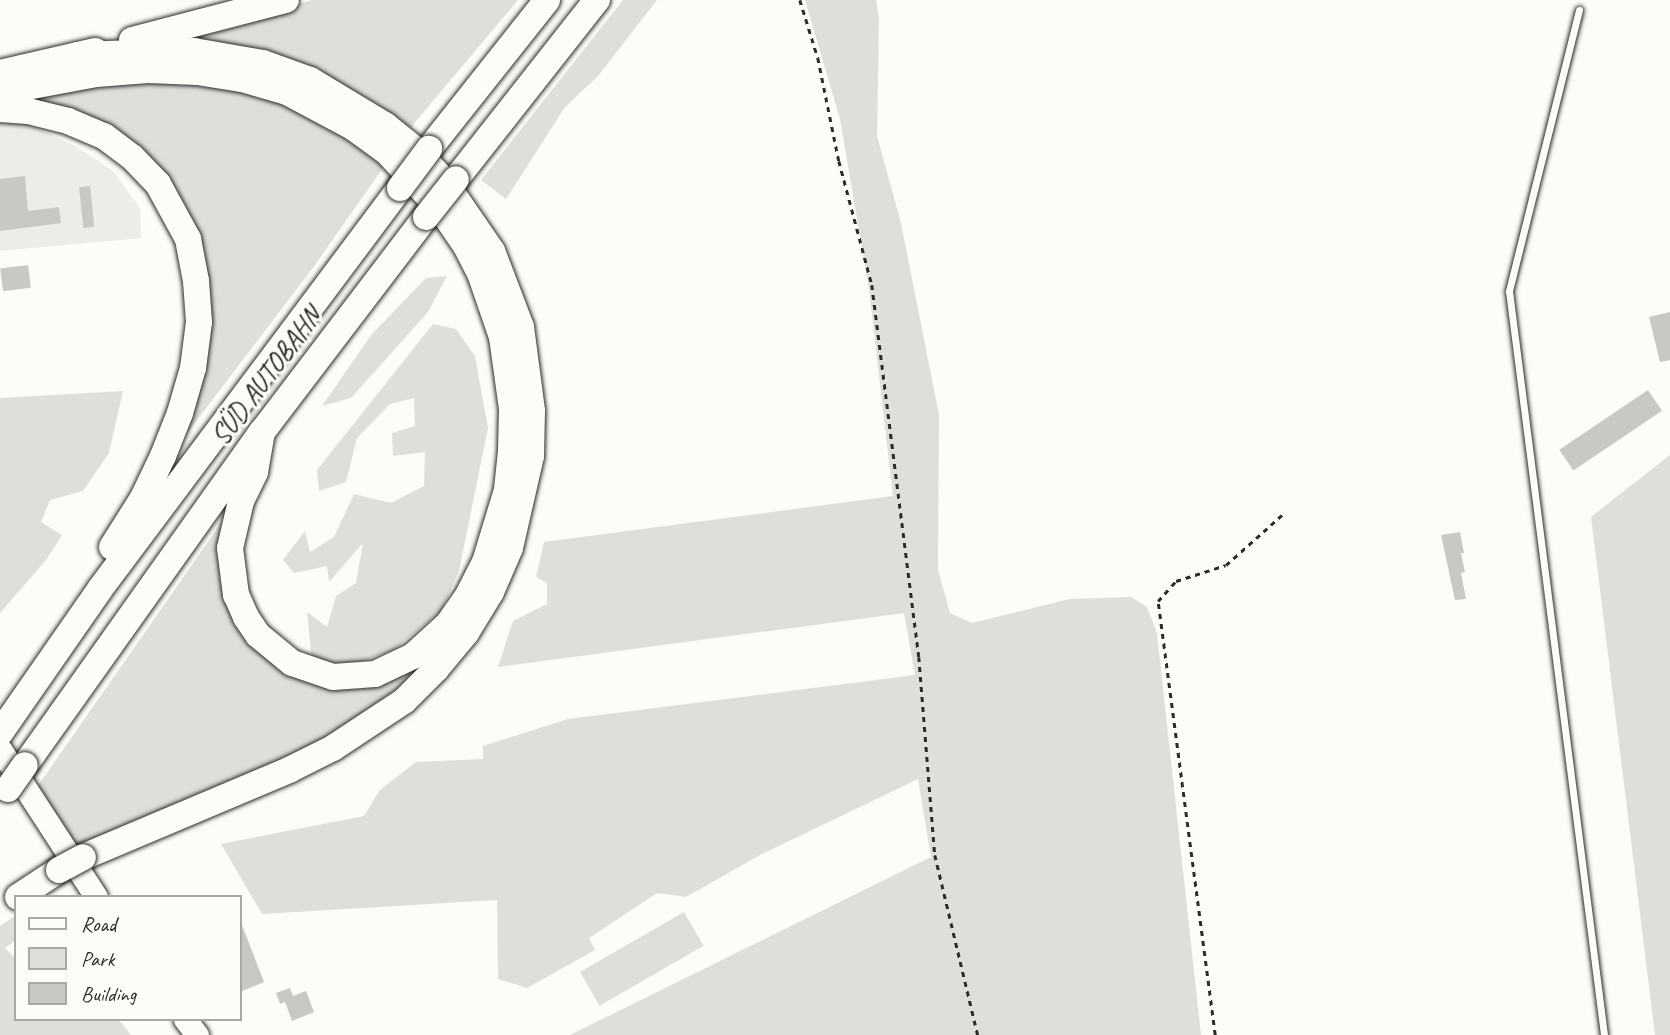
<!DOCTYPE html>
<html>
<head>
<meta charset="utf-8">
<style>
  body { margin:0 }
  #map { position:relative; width:1670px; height:1035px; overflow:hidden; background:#fdfcf7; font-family:Caveat,sans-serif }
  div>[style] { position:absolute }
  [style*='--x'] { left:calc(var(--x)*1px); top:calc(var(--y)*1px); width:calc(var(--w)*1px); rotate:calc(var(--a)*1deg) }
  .built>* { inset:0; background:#edece8 }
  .green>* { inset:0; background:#dfdeda; transform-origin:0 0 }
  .building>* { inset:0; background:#c9c8c4; transform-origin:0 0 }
  .path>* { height:2.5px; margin-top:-1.25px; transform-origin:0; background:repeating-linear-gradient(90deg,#2b2b2b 0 5px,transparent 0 10px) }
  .roads { filter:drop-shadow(0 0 2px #2b2b2b) drop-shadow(0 0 2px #2b2b2b) }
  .lane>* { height:7px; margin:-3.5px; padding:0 3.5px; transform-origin:3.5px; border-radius:3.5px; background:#fdfcf7 }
  .primary>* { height:23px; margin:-11.5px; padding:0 11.5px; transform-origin:11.5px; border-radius:11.5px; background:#fdfcf7 }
  .highway>* { height:26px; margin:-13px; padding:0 13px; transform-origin:13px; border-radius:13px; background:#fdfcf7 }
  .bridges { filter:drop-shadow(0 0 2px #2b2b2b) drop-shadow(0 0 2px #2b2b2b) }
  .highway-bridge>* { height:26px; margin:-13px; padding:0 13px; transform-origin:13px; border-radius:13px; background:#fdfcf7 }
  span { translate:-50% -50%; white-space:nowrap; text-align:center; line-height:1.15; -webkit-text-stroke:6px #fdfcf7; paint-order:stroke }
  .street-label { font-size:28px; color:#2b2b2b }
  .legend { position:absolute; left:14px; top:895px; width:228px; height:126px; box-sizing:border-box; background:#fdfcf7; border:2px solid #a9a8a5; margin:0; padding:9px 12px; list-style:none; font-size:21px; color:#2b2b2b }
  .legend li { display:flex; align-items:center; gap:14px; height:35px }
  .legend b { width:35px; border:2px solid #a9a8a5 }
</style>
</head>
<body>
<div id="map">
  <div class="built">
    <div style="clip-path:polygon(0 117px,16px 118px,75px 146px,113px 171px,140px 208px,141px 238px,0 251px)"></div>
  </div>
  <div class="green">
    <div style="clip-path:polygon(312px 0,518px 0,406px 133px,182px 39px)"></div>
    <div style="clip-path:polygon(623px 0,657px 0,598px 76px,565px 107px,506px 199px,481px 180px)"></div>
    <div style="clip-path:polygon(805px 0,876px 0,879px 18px,877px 136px,901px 223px,939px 415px,938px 570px,950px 613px,972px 623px,1070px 599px,1131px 597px,1147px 607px,1157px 633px,1201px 1035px,570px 1035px,931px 857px,918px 779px,760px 855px,686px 897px,657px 893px,589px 938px,595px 950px,527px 988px,498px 979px,497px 900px,262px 914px,221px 844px,364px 816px,380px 790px,416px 762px,483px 759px,483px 746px,568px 719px,915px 675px,904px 613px,498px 667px,513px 621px,547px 604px,547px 583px,536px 577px,544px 542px,893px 496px,869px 289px,840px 119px)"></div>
    <div style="clip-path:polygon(161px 81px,223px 87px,264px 95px,311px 114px,385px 165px,315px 265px,172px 453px,205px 316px,152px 167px,31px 103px,29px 95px)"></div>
    <div style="clip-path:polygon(447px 276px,428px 312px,351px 398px,322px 406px,372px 334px,426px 278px)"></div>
    <div style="clip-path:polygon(433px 324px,456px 329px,475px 356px,488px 428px,459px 571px,441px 611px,393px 650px,353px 665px,312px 660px,307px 612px,327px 627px,336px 596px,356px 583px,363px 543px,329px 582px,327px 566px,294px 573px,283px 560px,305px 531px,310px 552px,334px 537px,354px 494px,391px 503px,424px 486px,425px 452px,393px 456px,392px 433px,415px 426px,414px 398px,390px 404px,357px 438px,346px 482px,319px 491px,317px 470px)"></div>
    <div style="clip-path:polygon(123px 391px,109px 453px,83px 491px,50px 500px,41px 522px,62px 535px,46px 560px,0 613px,0 398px)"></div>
    <div style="clip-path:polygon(1670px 455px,1670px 1035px,1655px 1035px,1591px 517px)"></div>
    <div style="clip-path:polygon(226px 516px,227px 594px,337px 685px,454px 635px,387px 704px,265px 771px,73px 847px,35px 790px)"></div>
    <div style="left:684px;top:912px;width:39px;height:120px;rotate:60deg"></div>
    <div style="clip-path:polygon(16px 915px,16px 940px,5px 948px,16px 959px,16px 1019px,118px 1019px,131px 1035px,0 1035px,0 926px)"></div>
  </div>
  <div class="building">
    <div style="clip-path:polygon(25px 176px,28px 211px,59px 207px,61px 223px,0 231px,0 179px)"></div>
    <div style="left:90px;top:186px;width:41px;height:11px;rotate:84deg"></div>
    <div style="left:28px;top:265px;width:23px;height:28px;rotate:83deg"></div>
    <div style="clip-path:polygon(1670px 312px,1670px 360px,1660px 362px,1649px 317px)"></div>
    <div style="left:1648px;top:390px;width:25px;height:107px;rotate:56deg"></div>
    <div style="clip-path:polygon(1460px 532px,1464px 553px,1461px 553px,1465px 572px,1461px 573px,1466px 599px,1455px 600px,1441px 535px)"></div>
    <div style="clip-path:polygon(240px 920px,264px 982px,240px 992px)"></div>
    <div style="clip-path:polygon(290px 988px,293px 996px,306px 991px,314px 1012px,292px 1021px,285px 1002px,280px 1004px,276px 993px)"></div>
  </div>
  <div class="path">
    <div style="--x:800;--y:0;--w:61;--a:72.8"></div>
    <div style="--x:818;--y:58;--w:105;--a:78.5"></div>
    <div style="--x:839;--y:161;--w:128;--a:75.1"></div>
    <div style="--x:872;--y:285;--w:375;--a:82.8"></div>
    <div style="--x:919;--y:657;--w:199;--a:85.4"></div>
    <div style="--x:935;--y:855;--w:185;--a:76.6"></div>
    <div style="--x:1215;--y:1035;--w:438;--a:-97.5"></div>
    <div style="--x:1158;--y:601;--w:27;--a:-48"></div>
    <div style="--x:1176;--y:581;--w:52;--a:-17.7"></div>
    <div style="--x:1226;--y:565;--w:75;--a:-41.8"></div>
  </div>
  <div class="roads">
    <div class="lane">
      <div style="--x:1579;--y:10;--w:290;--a:104"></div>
      <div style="--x:1509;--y:291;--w:750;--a:82.72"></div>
    </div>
    <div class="primary">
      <div style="--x:0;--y:749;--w:176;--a:57"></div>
      <div style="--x:185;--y:1019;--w:20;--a:53"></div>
    </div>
    <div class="highway">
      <div style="--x:132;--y:40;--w:159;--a:-14.6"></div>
      <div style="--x:78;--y:55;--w:116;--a:-2"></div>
      <div style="--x:194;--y:51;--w:70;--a:9.9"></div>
      <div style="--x:263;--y:63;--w:50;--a:19.9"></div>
      <div style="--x:310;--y:80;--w:87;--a:31"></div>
      <div style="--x:385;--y:125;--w:38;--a:39"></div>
      <div style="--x:415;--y:149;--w:43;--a:47.8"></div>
      <div style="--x:444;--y:181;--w:85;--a:55.6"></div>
      <div style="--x:492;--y:251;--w:81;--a:69.1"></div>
      <div style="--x:521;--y:327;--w:85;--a:82.5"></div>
      <div style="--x:532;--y:411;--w:45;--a:91.3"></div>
      <div style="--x:531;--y:456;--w:94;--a:102.9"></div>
      <div style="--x:510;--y:548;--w:48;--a:113.4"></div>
      <div style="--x:491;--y:592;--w:48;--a:121.4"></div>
      <div style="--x:466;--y:633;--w:47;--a:129.8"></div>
      <div style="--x:436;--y:669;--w:45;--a:135"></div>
      <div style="--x:404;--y:701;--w:85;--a:146.5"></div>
      <div style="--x:333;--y:748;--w:49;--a:153.4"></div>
      <div style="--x:289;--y:770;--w:224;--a:157.1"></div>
      <div style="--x:0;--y:73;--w:98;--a:-13"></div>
      <div style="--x:0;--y:92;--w:98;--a:-10.6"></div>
      <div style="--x:96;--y:74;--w:52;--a:-4.4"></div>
      <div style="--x:148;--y:70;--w:49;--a:2.3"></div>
      <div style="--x:197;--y:72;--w:46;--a:8.8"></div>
      <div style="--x:242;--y:79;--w:47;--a:16.1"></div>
      <div style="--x:287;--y:92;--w:76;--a:28.2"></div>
      <div style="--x:354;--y:128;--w:39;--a:36"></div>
      <div style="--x:386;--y:151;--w:82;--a:47"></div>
      <div style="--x:442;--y:211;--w:42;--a:55.6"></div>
      <div style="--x:466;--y:246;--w:34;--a:63"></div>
      <div style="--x:481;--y:276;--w:65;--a:71"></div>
      <div style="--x:502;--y:337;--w:73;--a:82.1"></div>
      <div style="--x:512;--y:409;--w:42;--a:91.4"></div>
      <div style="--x:511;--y:451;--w:39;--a:96"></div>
      <div style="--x:507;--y:490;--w:75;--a:107"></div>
      <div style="--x:485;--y:562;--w:39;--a:117"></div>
      <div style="--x:467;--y:597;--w:33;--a:125"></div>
      <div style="--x:448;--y:624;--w:47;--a:137.6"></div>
      <div style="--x:413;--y:656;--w:42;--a:154.7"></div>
      <div style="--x:375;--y:674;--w:42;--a:175.9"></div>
      <div style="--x:333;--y:677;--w:43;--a:-161.1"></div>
      <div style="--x:292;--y:663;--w:44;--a:-140.5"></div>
      <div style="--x:258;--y:635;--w:22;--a:-124"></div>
      <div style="--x:246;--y:617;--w:24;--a:-114"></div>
      <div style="--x:236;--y:595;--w:47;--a:-97.3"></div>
      <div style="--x:230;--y:548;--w:48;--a:-76.8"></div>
      <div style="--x:241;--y:501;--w:32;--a:-64"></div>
      <div style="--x:255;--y:472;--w:41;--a:-80.1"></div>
      <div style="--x:0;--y:109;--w:28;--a:4"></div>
      <div style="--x:28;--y:111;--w:41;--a:14"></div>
      <div style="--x:68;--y:121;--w:39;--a:23"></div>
      <div style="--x:104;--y:136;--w:35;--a:37"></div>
      <div style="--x:132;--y:157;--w:37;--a:46"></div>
      <div style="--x:158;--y:184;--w:63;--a:61.4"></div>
      <div style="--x:188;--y:239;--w:43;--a:79.2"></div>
      <div style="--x:196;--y:281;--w:41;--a:85.8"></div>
      <div style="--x:199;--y:322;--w:46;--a:97.4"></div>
      <div style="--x:193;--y:368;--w:47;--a:106.1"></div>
      <div style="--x:180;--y:413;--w:46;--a:111.6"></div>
      <div style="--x:163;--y:456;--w:47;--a:115.5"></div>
      <div style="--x:143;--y:498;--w:58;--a:122.3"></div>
      <div style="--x:429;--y:149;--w:190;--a:-51.6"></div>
      <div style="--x:456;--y:179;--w:228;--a:-51.8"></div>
      <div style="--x:0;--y:733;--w:175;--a:-55.2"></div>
      <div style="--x:100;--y:589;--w:501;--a:-53.2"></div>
      <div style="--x:25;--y:765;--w:409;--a:-54.6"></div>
      <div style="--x:262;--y:432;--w:270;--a:-52.7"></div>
      <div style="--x:18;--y:897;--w:49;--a:-33.4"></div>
    </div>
  </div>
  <div class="bridges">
    <div class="highway-bridge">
      <div style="--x:400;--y:188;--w:49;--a:-53.4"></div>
      <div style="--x:426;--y:217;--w:48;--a:-51.7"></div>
      <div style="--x:8;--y:789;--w:29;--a:-55"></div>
      <div style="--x:59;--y:870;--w:27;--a:-28"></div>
    </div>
  </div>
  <div class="street-label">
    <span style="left:266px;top:376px;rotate:-53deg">SÜD AUTOBAHN</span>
  </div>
  <ul class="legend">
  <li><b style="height:9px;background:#fdfcf7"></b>Road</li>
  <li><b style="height:19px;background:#dfdeda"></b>Park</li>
  <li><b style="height:19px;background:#c9c8c4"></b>Building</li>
  </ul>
</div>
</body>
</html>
